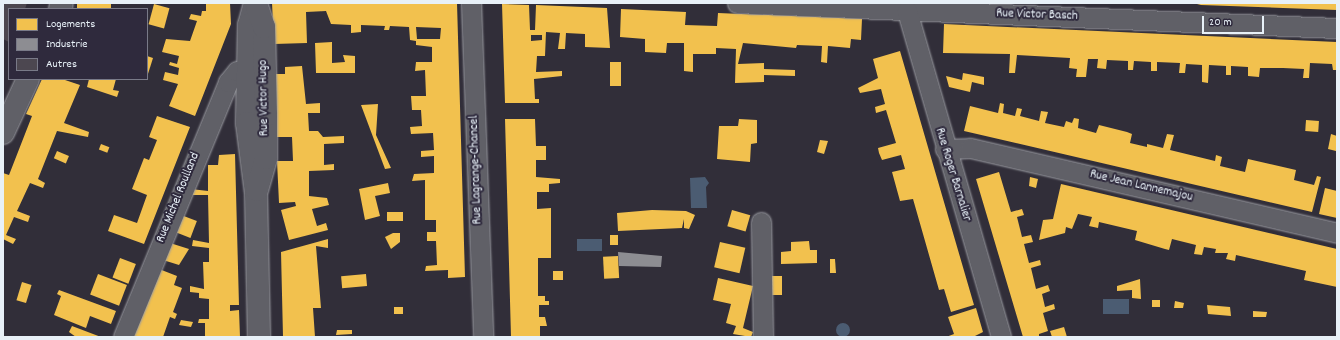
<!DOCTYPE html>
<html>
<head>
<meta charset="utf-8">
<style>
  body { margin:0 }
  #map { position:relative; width:1340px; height:340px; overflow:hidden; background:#312e39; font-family:Dekko,sans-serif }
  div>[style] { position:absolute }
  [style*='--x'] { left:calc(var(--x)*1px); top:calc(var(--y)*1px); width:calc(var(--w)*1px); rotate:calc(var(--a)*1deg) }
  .water>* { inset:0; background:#4b5c72; transform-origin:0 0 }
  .round { border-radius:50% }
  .homes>* { inset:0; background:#f2c14e; transform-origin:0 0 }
  .industry>* { inset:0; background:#8d8d92 }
  .building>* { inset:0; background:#4c4750 }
  .roads { filter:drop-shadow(0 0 1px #98999f) drop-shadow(0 0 1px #98999f) }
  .street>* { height:19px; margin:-9.5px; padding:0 9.5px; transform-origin:9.5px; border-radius:9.5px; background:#606067 }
  .secondary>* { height:22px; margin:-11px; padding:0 11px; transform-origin:11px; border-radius:11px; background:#606067 }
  span { translate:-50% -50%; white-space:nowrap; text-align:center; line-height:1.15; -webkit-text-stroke:4px #2f2a3d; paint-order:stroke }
  .street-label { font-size:13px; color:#e8f1f8 }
  .frame { position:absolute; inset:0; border:4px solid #e8f1f8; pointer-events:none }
  .legend { position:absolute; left:8px; top:8px; width:140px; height:72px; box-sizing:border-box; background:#2f2a3d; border:1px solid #797a88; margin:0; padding:5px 7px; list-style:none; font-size:12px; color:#e8f1f8 }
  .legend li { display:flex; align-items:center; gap:8px; height:20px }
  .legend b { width:20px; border:1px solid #797a88 }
  .scale { position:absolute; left:1202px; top:16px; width:62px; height:18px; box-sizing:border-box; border:2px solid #e8f1f8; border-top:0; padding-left:5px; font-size:12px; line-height:14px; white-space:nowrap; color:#e8f1f8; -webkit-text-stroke:3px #2f2a3d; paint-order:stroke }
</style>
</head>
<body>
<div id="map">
  <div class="water">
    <div style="clip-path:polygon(705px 177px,709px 183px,706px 187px,707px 208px,691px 208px,690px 178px)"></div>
    <div style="left:577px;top:239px;width:25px;height:12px"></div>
    <div style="left:1129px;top:299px;width:15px;height:26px;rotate:90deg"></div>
    <div class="round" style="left:836px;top:323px;width:14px;height:14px"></div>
  </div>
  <div class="homes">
    <div style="left:77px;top:3px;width:34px;height:6px"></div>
    <div style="clip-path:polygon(206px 3px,230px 3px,231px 24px,195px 116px,169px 106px,178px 84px,163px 80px,165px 72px,178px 75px,179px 68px,169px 65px,170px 62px,177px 64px,179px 56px,162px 52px,166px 39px,190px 41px,197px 21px,189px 19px,191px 14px,201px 16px,202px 11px,206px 11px)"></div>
    <div style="clip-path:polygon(evenodd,272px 3px,457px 3px,465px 277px,448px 278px,448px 270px,425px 271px,426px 266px,437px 265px,436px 241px,427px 241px,427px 232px,436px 232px,436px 220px,425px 220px,425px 180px,412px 181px,414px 174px,434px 173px,434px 156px,421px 157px,421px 151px,434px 150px,433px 133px,411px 134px,410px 127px,422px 126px,421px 110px,412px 110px,411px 96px,426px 96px,425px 70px,415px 71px,416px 62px,432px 62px,432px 47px,416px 45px,416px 41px,410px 40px,409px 27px,390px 26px,389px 30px,384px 30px,385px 26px,361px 25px,361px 32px,351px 33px,351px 25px,331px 24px,326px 11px,306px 12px,307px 43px,274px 44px,272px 3px,416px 27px,441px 28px,440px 39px,417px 39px,416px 27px)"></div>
    <div style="clip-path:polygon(1193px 3px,1337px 3px,1337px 10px,1201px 5px)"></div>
    <div style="left:154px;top:4px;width:16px;height:21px;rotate:15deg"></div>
    <div style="clip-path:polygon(evenodd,502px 4px,529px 5px,530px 30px,535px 30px,536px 5px,607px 8px,610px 48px,585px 47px,585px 34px,566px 33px,565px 49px,558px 49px,560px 33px,546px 32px,545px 56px,537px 56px,536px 72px,562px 71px,562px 76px,534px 79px,535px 99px,539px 99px,539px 103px,505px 103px,502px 4px,531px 35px,542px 35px,542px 40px,531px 41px,531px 35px)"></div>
    <div style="clip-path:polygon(621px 9px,686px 12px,685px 25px,717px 26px,718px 13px,862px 19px,861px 40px,851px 39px,850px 48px,828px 46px,827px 63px,821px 62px,822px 46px,797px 45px,796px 48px,743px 43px,738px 64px,764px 63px,764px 69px,795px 70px,795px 76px,764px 75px,764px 82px,735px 83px,736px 49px,716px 48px,716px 54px,693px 54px,693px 72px,684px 71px,684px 43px,667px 43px,666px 53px,645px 52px,645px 39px,620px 37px)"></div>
    <div style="clip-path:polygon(944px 24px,1337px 42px,1337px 70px,1333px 70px,1332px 64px,1310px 63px,1309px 78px,1303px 78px,1304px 69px,1283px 68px,1260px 68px,1259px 77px,1248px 76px,1248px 67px,1231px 66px,1231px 75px,1226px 75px,1226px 66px,1209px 65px,1208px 83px,1202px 82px,1202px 65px,1186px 64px,1185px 73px,1179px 73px,1180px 63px,1157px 62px,1157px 71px,1151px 71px,1151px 62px,1134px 61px,1133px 70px,1128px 70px,1128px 61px,1107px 60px,1106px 69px,1097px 68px,1098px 59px,1088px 59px,1086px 77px,1076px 77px,1077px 69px,1069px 68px,1070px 58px,1017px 55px,1015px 73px,1009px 73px,1010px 54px,943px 53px)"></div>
    <div style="clip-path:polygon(332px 42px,332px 63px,345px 62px,343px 55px,355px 56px,355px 73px,316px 73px,315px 43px)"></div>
    <div style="clip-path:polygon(900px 51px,974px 305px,951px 312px,944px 289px,939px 290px,913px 199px,900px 201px,892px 172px,905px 169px,901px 155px,882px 160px,879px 153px,878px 148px,896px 143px,886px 110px,876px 113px,875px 107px,885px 104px,881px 89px,860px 93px,858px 88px,878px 78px,873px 59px)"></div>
    <div style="clip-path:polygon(147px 56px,153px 58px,147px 77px)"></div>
    <div style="left:610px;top:62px;width:11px;height:24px"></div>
    <div style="clip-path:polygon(302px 66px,306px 104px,320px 103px,320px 113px,308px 113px,309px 131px,318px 131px,323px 137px,344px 136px,344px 143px,324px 144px,324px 165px,334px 164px,334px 170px,309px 171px,309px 196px,327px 198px,329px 205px,312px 209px,317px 226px,326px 223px,328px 230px,289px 240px,281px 210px,296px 206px,295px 202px,279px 203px,277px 161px,293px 161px,292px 137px,277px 137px,275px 74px,285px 74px,285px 67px)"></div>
    <div style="clip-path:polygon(963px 73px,984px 77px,984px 85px,972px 82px,970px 92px,949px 87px,946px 76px,962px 80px)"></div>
    <div style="clip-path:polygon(42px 79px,62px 79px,80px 85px,64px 123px,89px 132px,88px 137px,57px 131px,38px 179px,45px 183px,43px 188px,30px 183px,17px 211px,30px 216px,28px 222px,14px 217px,6px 235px,16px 239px,13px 244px,3px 239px,3px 173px,9px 175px,32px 116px,26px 114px)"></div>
    <div style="clip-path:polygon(89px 79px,116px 79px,113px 90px,119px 91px,117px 97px,87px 87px)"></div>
    <div style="clip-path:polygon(1000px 103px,1004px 104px,1003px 113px,1015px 116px,1017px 108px,1022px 109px,1020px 116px,1039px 121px,1041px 111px,1048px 112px,1045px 123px,1064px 127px,1066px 121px,1072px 123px,1074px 118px,1079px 119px,1078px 128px,1096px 133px,1099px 125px,1127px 132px,1132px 134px,1130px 143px,1147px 147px,1147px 144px,1163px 148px,1167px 134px,1174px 135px,1170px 150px,1215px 161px,1216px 155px,1222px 157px,1220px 166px,1245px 172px,1248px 159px,1296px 170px,1294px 180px,1314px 185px,1317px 176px,1321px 177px,1312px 212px,964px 131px,970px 106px,998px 113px)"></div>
    <div style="clip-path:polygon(378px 104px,376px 135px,391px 168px,385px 169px,361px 105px)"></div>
    <div style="clip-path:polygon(157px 116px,190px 127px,144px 244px,108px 231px,114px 215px,137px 223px,147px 195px,132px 189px,144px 158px,149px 160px,157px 140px,149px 137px)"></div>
    <div style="clip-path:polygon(505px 119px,535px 119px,536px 146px,546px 146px,546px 160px,536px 160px,536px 177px,560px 179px,560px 183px,549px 184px,549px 192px,537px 192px,537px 209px,551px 208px,551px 258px,538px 258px,538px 296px,545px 296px,545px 301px,549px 301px,549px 305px,539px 305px,539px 317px,545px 317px,547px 326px,540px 326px,540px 337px,511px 337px)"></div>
    <div style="clip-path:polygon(739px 119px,757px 120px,757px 143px,751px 144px,750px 162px,717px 159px,719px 126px,738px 126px)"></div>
    <div style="left:1306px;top:120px;width:13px;height:11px;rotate:4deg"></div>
    <div style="clip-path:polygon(1331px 134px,1337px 136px,1336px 151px,1328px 149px)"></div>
    <div style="clip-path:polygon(820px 140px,828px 141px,824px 154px,817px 152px)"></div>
    <div style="left:101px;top:144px;width:9px;height:6px;rotate:21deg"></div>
    <div style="left:57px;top:151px;width:13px;height:8px;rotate:23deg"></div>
    <div style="clip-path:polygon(235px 154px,239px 305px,230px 305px,230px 311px,239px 310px,240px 337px,205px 337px,205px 323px,198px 323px,199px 319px,209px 319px,209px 299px,199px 298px,199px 293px,190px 292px,190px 286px,204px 289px,203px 262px,209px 262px,209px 248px,192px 246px,193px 240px,209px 243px,208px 195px,189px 195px,191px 189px,208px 191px,208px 165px,218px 165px,219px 155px)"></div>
    <div style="clip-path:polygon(999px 172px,1011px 212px,1022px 209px,1024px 215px,1017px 217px,1022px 237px,1031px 235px,1033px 242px,1024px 244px,1029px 263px,1040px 260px,1041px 265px,1031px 268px,1036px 289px,1048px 285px,1050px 291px,1042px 294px,1045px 307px,1054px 304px,1055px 309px,1043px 313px,1048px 331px,1039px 334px,1039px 337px,1023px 337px,976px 179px)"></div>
    <div style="clip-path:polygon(1030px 177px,1038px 179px,1036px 188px,1029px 186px)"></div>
    <div style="clip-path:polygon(388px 183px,390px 193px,375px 196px,380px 216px,365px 220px,359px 189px)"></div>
    <div style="clip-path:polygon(1061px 184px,1337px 249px,1337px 287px,1304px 280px,1306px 271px,1236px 255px,1235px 261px,1226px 259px,1228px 253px,1215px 253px,1216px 249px,1204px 247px,1202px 255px,1194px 254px,1196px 245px,1172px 239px,1169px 250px,1165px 249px,1135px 240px,1137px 231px,1099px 222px,1098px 228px,1089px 226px,1092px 217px,1078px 214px,1072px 229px,1066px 227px,1065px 233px,1039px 240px,1043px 220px,1053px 219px)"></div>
    <div style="clip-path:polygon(1325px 188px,1337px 191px,1337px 218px,1319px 214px)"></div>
    <div style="clip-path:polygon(652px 210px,686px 211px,695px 215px,689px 229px,684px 228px,684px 219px,682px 228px,618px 231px,617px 213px)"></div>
    <div style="left:732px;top:210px;width:19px;height:17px;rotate:16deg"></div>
    <div style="left:387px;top:212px;width:16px;height:9px"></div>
    <div style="left:181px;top:215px;width:17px;height:18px;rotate:21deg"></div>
    <div style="clip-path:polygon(393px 233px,400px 233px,400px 242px,391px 249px,385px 237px)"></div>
    <div style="left:610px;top:235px;width:8px;height:10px"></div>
    <div style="clip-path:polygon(328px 239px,328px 248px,316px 246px,321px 308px,313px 308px,315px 337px,283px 337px,281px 252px)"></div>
    <div style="clip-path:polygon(809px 241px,810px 250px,817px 250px,817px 263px,781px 264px,781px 252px,791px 251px,791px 242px)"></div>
    <div style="left:720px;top:242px;width:26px;height:26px;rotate:13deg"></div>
    <div style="clip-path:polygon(170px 243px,189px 249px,179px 265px,163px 260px)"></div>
    <div style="left:618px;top:256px;width:22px;height:15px;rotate:87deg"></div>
    <div style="left:120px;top:258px;width:17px;height:21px;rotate:21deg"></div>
    <div style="clip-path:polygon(830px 259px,835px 259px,836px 273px,830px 273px)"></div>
    <div style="clip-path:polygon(159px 269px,177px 276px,174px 285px,182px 288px,173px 312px,177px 314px,175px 319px,170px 317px,163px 337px,133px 337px)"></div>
    <div style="left:553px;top:271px;width:10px;height:9px"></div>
    <div style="left:98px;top:274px;width:31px;height:22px;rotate:21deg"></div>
    <div style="left:366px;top:274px;width:12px;height:25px;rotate:85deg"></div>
    <div style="left:770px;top:276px;width:12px;height:19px"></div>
    <div style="clip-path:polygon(718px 278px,753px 286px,743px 328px,753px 332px,751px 337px,733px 334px,736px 326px,726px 323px,731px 304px,713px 300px)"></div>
    <div style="clip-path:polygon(1140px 279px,1141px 299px,1132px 298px,1132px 290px,1117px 291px,1117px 286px)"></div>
    <div style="left:22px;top:282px;width:10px;height:19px;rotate:17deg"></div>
    <div style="clip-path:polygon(59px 290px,116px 311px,111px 324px,90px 316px,86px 328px,54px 315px,61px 296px,57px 294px)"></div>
    <div style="left:1152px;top:300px;width:8px;height:7px"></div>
    <div style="clip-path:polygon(1175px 301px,1184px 303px,1183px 308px,1174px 308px)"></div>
    <div style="clip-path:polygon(1207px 305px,1230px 307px,1231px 316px,1208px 314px)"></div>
    <div style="left:394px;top:307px;width:9px;height:7px"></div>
    <div style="clip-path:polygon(976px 308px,983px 332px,973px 337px,946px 337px,954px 334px,948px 317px)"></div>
    <div style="clip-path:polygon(1253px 311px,1267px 312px,1266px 317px,1253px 317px)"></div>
    <div style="clip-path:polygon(181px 320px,193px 322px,191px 327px,179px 325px)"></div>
    <div style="clip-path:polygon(72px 326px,101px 337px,76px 337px,69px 332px)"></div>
    <div style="clip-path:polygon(1064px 327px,1067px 337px,1052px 337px,1050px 331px)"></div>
    <div style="clip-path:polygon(337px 330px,352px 330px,352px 334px,336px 335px)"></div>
  </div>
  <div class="industry">
    <div style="clip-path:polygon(618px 252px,662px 256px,661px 267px,619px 266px)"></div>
  </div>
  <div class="building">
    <div style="clip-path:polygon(3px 3px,27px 3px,25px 9px,9px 9px,9px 42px,3px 39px)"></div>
  </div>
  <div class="roads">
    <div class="street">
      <div style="--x:471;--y:3;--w:334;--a:87.9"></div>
      <div style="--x:737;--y:3;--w:601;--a:2.39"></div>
      <div style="--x:907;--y:11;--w:339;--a:73.9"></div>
      <div style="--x:945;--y:149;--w:25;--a:-2"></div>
      <div style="--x:970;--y:148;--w:377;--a:13"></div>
      <div style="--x:761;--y:222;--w:115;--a:89"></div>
      <div style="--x:123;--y:337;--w:276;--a:-67.6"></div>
      <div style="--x:228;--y:82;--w:14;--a:-51"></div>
      <div style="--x:237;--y:71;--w:16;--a:0"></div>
      <div style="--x:253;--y:71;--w:9;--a:32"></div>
    </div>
    <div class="secondary">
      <div style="--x:255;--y:3;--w:23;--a:105"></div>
      <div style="--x:249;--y:25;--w:98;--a:91.2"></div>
      <div style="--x:247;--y:123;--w:71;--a:82.7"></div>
      <div style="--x:256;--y:193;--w:144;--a:88.8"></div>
      <div style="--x:60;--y:9;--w:6;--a:-72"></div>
      <div style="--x:3;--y:133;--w:60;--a:-65.2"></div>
      <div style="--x:257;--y:190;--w:33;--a:-74"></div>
      <div style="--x:266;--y:158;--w:43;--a:-90"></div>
      <div style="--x:266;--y:115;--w:88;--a:-91.3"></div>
      <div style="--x:264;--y:27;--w:21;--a:-109"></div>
    </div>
  </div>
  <div class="street-label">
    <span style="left:1037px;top:16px;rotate:2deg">Rue Victor Basch</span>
    <span style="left:265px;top:98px;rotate:-91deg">Rue Victor Hugo</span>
    <span style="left:477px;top:170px;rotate:-92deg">Rue Lagrange-Chancel</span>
    <span style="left:952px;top:175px;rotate:73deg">Rue Roger Barnalier</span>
    <span style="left:1141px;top:187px;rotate:13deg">Rue Jean Lannemajou</span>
    <span style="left:179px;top:198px;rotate:-68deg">Rue Michel Roulland</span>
  </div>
  <div class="frame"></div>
  <ul class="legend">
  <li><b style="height:11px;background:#f2c14e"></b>Logements</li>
  <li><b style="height:11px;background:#8d8d92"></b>Industrie</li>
  <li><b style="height:11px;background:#4c4750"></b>Autres</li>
  </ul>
  <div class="scale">20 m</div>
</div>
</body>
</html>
